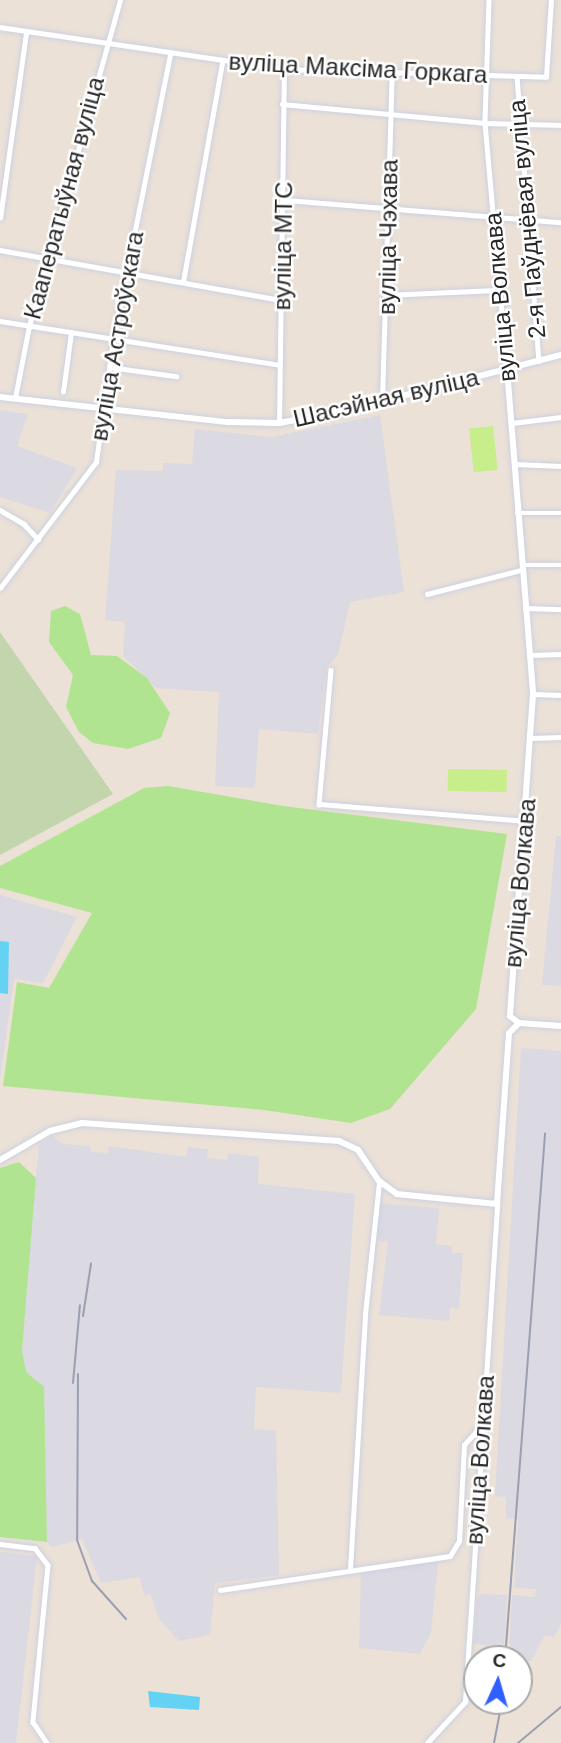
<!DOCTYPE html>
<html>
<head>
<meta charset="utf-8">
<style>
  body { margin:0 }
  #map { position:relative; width:561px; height:1743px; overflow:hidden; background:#ebe1d7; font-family:Arial,sans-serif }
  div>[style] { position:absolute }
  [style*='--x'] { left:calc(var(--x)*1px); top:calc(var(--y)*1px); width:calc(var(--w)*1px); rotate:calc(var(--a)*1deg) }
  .industrial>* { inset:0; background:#dbd9e2 }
  .green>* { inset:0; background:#b1e490 }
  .cemetery>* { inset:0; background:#c3d5ad }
  .pitch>* { inset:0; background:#c8ed8b; transform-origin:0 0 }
  .water>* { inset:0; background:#64d3f3 }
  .roads { filter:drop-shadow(0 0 2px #ccd1e1) drop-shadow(0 0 2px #ccd1e1) }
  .street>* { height:4.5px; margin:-2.25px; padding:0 2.25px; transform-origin:2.25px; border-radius:2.25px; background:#fff }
  .secondary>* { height:6px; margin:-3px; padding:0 3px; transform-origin:3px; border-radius:3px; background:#fff }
  .rail>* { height:2px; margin:-1px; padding:0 1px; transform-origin:1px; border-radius:1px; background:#9a9fb2 }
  span { translate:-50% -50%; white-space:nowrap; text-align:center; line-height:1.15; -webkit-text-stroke:5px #fff; paint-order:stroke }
  .street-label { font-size:24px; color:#272727 }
  .north { position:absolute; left:463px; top:1645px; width:70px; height:70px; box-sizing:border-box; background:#fff; border:2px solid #a9a9a9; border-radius:50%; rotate:4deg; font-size:19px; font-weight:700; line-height:28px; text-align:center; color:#272727 }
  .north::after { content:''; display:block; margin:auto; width:24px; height:32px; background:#305fff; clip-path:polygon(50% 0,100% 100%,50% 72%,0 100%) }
</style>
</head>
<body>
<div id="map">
  <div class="industrial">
    <div style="clip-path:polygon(0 410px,28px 414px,17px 446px,77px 468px,50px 513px,0 497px)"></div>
    <div style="clip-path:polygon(380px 415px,404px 592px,350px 602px,338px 655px,326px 668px,318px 734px,259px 729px,255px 788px,215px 786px,219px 692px,156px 688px,123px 656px,125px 622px,105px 620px,116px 470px,163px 471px,163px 463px,192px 464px,195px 429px,271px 437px)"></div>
    <div style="clip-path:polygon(556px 836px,561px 836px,561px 986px,542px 985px)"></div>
    <div style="clip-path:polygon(0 895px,77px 917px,43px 983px,14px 979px,0 1079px)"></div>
    <div style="clip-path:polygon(521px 1048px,561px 1051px,561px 1624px,554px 1637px,545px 1635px,531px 1661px,509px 1659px,512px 1595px,535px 1597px,536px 1589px,514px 1588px,518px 1519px,506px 1518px,506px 1497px,495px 1496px)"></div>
    <div style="clip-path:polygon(52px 1136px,63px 1144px,90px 1146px,91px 1152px,108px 1153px,109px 1146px,186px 1157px,188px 1147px,208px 1149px,207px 1158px,227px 1160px,228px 1153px,259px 1157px,258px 1184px,355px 1194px,341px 1393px,256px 1387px,254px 1429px,276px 1431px,279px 1575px,215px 1583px,210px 1635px,179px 1641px,159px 1619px,150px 1594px,144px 1596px,140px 1577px,101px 1583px,82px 1539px,53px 1547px,41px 1539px,19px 1348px,39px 1145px)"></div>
    <div style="clip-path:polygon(379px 1203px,439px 1208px,436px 1244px,452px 1246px,452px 1253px,463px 1253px,459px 1309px,450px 1308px,450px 1321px,379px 1315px,388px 1242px,376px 1241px)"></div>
    <div style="clip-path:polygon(0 1552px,37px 1556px,16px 1743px,0 1743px)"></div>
    <div style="clip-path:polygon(438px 1562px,431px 1633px,420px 1654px,359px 1648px,361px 1570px)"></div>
    <div style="clip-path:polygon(482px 1594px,507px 1595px,504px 1647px,474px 1644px,477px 1599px)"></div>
  </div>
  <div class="green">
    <div style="clip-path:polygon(65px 606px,80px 614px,91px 655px,117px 656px,147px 678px,170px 713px,161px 738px,128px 749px,93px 743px,79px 732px,66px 707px,73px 675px,49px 642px,51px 611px)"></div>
    <div style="clip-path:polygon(168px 786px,283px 806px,507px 834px,476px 1009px,390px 1109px,351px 1123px,264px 1110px,3px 1086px,17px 982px,49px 988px,92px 913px,0 888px,0 866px,144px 788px)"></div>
    <div style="clip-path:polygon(19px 1162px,36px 1178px,22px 1350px,26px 1372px,44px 1387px,47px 1542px,0 1537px,0 1168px)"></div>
  </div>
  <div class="cemetery">
    <div style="clip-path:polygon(0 632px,113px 794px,0 855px)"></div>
  </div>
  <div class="pitch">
    <div style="left:493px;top:426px;width:44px;height:24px;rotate:84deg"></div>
    <div style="left:448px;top:769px;width:59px;height:22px;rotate:1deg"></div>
  </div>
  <div class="water">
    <div style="clip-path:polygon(0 941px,9px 942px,8px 994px,0 993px)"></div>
    <div style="clip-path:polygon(148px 1691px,200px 1697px,199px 1710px,150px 1707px)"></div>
  </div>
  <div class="roads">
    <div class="street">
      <div style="--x:489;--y:0;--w:123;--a:91.9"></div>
      <div style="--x:485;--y:123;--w:247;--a:84.9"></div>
      <div style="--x:0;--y:27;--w:287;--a:8.4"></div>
      <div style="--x:284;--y:69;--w:262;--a:1.7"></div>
      <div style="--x:546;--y:77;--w:77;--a:-86.3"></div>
      <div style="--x:517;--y:76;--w:286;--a:85.6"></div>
      <div style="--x:282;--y:104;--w:204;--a:5.3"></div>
      <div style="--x:485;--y:123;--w:76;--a:1.5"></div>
      <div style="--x:285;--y:200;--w:277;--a:4.6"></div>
      <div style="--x:0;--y:218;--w:188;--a:-82"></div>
      <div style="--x:0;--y:250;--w:286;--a:10.1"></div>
      <div style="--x:183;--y:282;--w:222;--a:-79.9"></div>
      <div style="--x:388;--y:295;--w:111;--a:-2.6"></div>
      <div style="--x:0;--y:321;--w:283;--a:8.9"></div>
      <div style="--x:109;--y:367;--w:68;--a:7.7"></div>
      <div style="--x:63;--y:392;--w:60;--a:-82.3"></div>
      <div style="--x:15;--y:398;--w:73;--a:-79"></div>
      <div style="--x:29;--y:326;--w:338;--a:-74.4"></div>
      <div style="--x:382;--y:401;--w:329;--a:-88.3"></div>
      <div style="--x:279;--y:423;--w:354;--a:-89.2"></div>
      <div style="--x:512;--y:423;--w:49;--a:-7"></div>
      <div style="--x:515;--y:464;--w:46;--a:2.5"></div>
      <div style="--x:0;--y:510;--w:28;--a:30"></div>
      <div style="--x:24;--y:524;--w:21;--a:47"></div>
      <div style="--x:517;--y:513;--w:44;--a:0"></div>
      <div style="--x:522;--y:565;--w:39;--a:0"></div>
      <div style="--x:0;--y:588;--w:158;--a:-52.7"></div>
      <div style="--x:96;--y:462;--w:123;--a:-82.1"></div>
      <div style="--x:113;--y:340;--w:291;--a:-78.7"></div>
      <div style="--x:427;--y:594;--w:97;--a:-14.3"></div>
      <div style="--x:525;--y:608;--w:36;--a:2"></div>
      <div style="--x:530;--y:655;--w:31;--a:-2"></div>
      <div style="--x:331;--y:670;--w:135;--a:95.1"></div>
      <div style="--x:319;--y:804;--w:206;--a:4.7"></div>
      <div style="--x:533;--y:694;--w:28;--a:2"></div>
      <div style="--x:531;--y:738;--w:30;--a:-2"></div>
      <div style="--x:0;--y:1544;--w:35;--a:7"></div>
      <div style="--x:35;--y:1548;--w:21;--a:53"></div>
      <div style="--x:48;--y:1565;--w:158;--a:95.5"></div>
      <div style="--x:33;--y:1722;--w:25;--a:56"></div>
      <div style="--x:350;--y:1569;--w:255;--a:-86.6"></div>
      <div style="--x:365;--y:1314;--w:133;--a:-83.9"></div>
      <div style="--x:220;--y:1590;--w:232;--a:-8.4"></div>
      <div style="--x:450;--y:1556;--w:17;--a:-59"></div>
      <div style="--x:459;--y:1541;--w:96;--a:-87"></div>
      <div style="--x:464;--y:1445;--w:27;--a:-48"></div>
      <div style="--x:427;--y:1743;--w:56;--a:-47.2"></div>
      <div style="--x:465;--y:1702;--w:499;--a:-86.3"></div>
    </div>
    <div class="secondary">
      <div style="--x:507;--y:369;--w:326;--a:85.4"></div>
      <div style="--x:533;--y:694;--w:323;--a:94.1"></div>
      <div style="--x:510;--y:1016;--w:11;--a:38"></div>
      <div style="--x:519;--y:1023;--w:42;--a:4.1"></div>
      <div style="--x:0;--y:397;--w:229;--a:6.3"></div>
      <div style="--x:228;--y:422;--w:51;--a:1.1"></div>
      <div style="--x:279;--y:423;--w:66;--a:-10.5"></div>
      <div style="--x:344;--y:411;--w:224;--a:-14.5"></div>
      <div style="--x:0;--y:1160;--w:58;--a:-30.1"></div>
      <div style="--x:50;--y:1131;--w:33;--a:-14"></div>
      <div style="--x:82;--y:1123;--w:258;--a:4"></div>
      <div style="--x:339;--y:1141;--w:21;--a:25"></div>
      <div style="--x:358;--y:1150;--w:37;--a:56"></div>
      <div style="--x:379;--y:1181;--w:22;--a:36"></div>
      <div style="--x:397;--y:1194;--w:100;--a:5.7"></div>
      <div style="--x:497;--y:1204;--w:171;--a:-86"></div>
      <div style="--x:509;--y:1033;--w:14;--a:-45"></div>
    </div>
  </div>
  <div class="rail">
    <div style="--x:83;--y:1316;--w:53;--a:-81.3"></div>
    <div style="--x:78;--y:1374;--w:166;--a:90.3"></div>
    <div style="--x:77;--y:1540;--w:44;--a:69.9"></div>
    <div style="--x:92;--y:1581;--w:51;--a:48.2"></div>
    <div style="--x:73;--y:1383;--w:78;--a:-84.9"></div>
    <div style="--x:505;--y:1659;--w:527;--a:-85.64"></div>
    <div style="--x:494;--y:1743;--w:43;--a:-79.2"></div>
    <div style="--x:518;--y:1743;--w:56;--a:-39.9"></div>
  </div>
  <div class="street-label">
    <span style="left:358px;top:68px;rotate:3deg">вуліца Максіма Горкага</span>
    <span style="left:64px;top:198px;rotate:-75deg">Кааператыўная вуліца</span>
    <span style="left:527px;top:219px;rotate:-95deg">2-я Паўднёвая вуліца</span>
    <span style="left:388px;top:237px;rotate:-89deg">вуліца Чэхава</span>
    <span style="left:283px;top:246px;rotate:-89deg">вуліца МТС</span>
    <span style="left:500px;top:297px;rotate:-95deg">вуліца Волкава</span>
    <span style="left:117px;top:336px;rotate:-80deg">вуліца Астроўскага</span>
    <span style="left:386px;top:398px;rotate:-13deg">Шасэйная вуліца</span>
    <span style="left:520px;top:883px;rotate:-85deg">вуліца Волкава</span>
    <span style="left:480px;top:1460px;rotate:-86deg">вуліца Волкава</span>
  </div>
  <div class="north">С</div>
</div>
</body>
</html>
